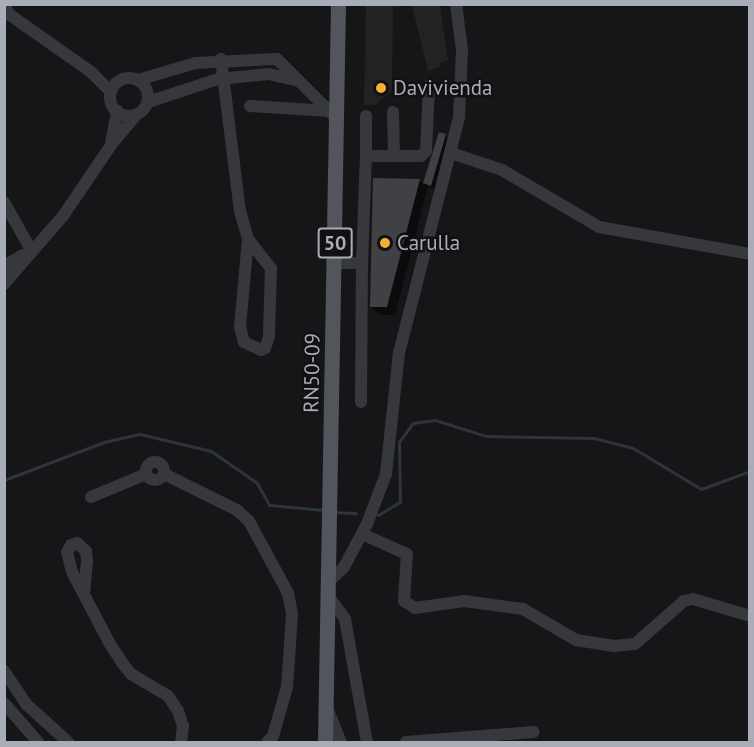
<!DOCTYPE html>
<html>
<head>
<meta charset="utf-8">
<style>
  body { margin:0 }
  #map { position:relative; width:754px; height:747px; overflow:hidden; background:#161618; font-family:"PT Sans",sans-serif }
  div>[style] { position:absolute }
  [style*='--x'] { left:calc(var(--x)*1px); top:calc(var(--y)*1px); width:calc(var(--w)*1px); rotate:calc(var(--a)*1deg) }
  .built>* { inset:0; background:#222225 }
  .shadow>* { inset:0; background:#0007 }
  .stream>* { height:3px; margin:-1.5px; padding:0 1.5px; transform-origin:1.5px; border-radius:1.5px; background:#2c353c }
  .building>* { inset:0; background:#404145 }
  .minor>* { height:12px; margin:-6px; padding:0 6px; transform-origin:6px; border-radius:6px; background:#37383d }
  .minor>.ring { margin:-6px; padding:0; box-sizing:content-box; background:none; border:12px solid #37383d; border-radius:50% }
  .major>* { height:15px; margin:-7.5px; padding:0 7.5px; transform-origin:7.5px; border-radius:7.5px; background:#53555c }
  .dots>* { width:16px; height:16px; translate:-50% -50%; box-sizing:border-box; border:3px solid #111113; border-radius:50% }
  span { translate:-50% -50%; white-space:nowrap; text-align:center; line-height:1.15; -webkit-text-stroke:5px #111113; paint-order:stroke }
  .shield-label span { padding:2px 4px; background:#111113; border:2px solid; border-radius:4px; -webkit-text-stroke-width:0 }
  .shield-label { font-size:20px; color:#a8adb8; font-weight:700 }
  .poi-label { font-size:21px; color:#a8adb8 }
  .left { translate:0 -50%; text-align:left }
  .street-label { font-size:21px; color:#a8adb8 }
  .frame { position:absolute; inset:0; border:6px solid #a8adb8; pointer-events:none }
</style>
</head>
<body>
<div id="map">
  <div class="built">
    <div style="clip-path:polygon(366px 5px,393px 5px,392px 91px,375px 105px,364px 105px)"></div>
    <div style="clip-path:polygon(412px 5px,440px 6px,448px 60px,440px 63px,441px 67px,428px 71px)"></div>
  </div>
  <div class="shadow">
    <div style="clip-path:polygon(440px 133px,449px 139px,435px 189px,428px 187px,395px 315px,380px 315px,371px 307px,419px 180px,424px 185px)"></div>
  </div>
  <div class="stream">
    <div style="--x:4;--y:480;--w:107;--a:-20.8"></div>
    <div style="--x:104;--y:442;--w:37;--a:-13"></div>
    <div style="--x:140;--y:434;--w:73;--a:13.5"></div>
    <div style="--x:211;--y:451;--w:56;--a:34.8"></div>
    <div style="--x:257;--y:483;--w:25;--a:61"></div>
    <div style="--x:269;--y:505;--w:55;--a:5.2"></div>
    <div style="--x:334;--y:512;--w:22;--a:3"></div>
    <div style="--x:378;--y:515;--w:26;--a:-31"></div>
    <div style="--x:400;--y:502;--w:60;--a:-91"></div>
    <div style="--x:399;--y:442;--w:24;--a:-54"></div>
    <div style="--x:413;--y:423;--w:22;--a:-8"></div>
    <div style="--x:435;--y:420;--w:53;--a:17.4"></div>
    <div style="--x:486;--y:436;--w:108;--a:1.1"></div>
    <div style="--x:594;--y:438;--w:40;--a:14.4"></div>
    <div style="--x:633;--y:448;--w:79;--a:31.1"></div>
    <div style="--x:701;--y:489;--w:52;--a:-20.2"></div>
  </div>
  <div class="building">
    <div style="clip-path:polygon(439px 132px,446px 134px,431px 186px,423px 183px)"></div>
    <div style="clip-path:polygon(373px 178px,420px 179px,387px 307px,370px 307px)"></div>
  </div>
  <div class="minor">
    <div style="--x:4;--y:5;--w:12;--a:59"></div>
    <div style="--x:10;--y:15;--w:99;--a:35.1"></div>
    <div style="--x:91;--y:72;--w:28;--a:45"></div>
    <div style="--x:221;--y:59;--w:153;--a:82.9"></div>
    <div style="--x:240;--y:211;--w:29;--a:74"></div>
    <div style="--x:248;--y:239;--w:37;--a:52"></div>
    <div style="--x:271;--y:268;--w:69;--a:91.7"></div>
    <div style="--x:269;--y:337;--w:12;--a:110"></div>
    <div style="--x:265;--y:348;--w:4;--a:153"></div>
    <div style="--x:261;--y:350;--w:19;--a:-155"></div>
    <div style="--x:244;--y:342;--w:16;--a:-105"></div>
    <div style="--x:240;--y:327;--w:88;--a:-84.8"></div>
    <div class="ring" style="left:110px;top:78px;width:26px;height:26px"></div>
    <div style="--x:138;--y:80;--w:59;--a:-16.6"></div>
    <div style="--x:195;--y:63;--w:82;--a:-2.8"></div>
    <div style="--x:277;--y:59;--w:86;--a:45"></div>
    <div style="--x:148;--y:102;--w:74;--a:-18.2"></div>
    <div style="--x:218;--y:79;--w:51;--a:-5.6"></div>
    <div style="--x:269;--y:74;--w:28;--a:13"></div>
    <div style="--x:250;--y:106;--w:79;--a:3.6"></div>
    <div style="--x:393;--y:112;--w:43;--a:88.7"></div>
    <div style="--x:366;--y:116;--w:40;--a:90"></div>
    <div style="--x:111;--y:143;--w:33;--a:-79"></div>
    <div style="--x:451;--y:153;--w:54;--a:18.4"></div>
    <div style="--x:502;--y:170;--w:113;--a:30.4"></div>
    <div style="--x:599;--y:227;--w:153;--a:10.1"></div>
    <div style="--x:4;--y:202;--w:55;--a:60.6"></div>
    <div style="--x:334;--y:263;--w:28;--a:0"></div>
    <div style="--x:362;--y:263;--w:107;--a:-87.9"></div>
    <div style="--x:366;--y:156;--w:55;--a:0"></div>
    <div style="--x:421;--y:156;--w:7;--a:-45"></div>
    <div style="--x:426;--y:151;--w:66;--a:-87.4"></div>
    <div style="--x:4;--y:266;--w:22;--a:-30"></div>
    <div style="--x:4;--y:284;--w:90;--a:-49.1"></div>
    <div style="--x:63;--y:216;--w:86;--a:-55.9"></div>
    <div style="--x:111;--y:145;--w:40;--a:-50"></div>
    <div style="--x:361;--y:402;--w:139;--a:-89.6"></div>
    <div class="ring" style="left:146px;top:462px;width:6px;height:6px"></div>
    <div style="--x:164;--y:474;--w:81;--a:26.3"></div>
    <div style="--x:237;--y:510;--w:16;--a:43"></div>
    <div style="--x:249;--y:521;--w:82;--a:61.6"></div>
    <div style="--x:288;--y:593;--w:21;--a:79"></div>
    <div style="--x:292;--y:614;--w:73;--a:93.9"></div>
    <div style="--x:287;--y:687;--w:51;--a:105.9"></div>
    <div style="--x:273;--y:736;--w:8;--a:135"></div>
    <div style="--x:91;--y:497;--w:60;--a:-22.7"></div>
    <div style="--x:362;--y:534;--w:49;--a:24"></div>
    <div style="--x:407;--y:554;--w:47;--a:93.7"></div>
    <div style="--x:404;--y:601;--w:13;--a:32"></div>
    <div style="--x:415;--y:608;--w:49;--a:-8.1"></div>
    <div style="--x:464;--y:601;--w:60;--a:7.7"></div>
    <div style="--x:523;--y:609;--w:61;--a:30.3"></div>
    <div style="--x:576;--y:640;--w:37;--a:9"></div>
    <div style="--x:613;--y:646;--w:22;--a:-5"></div>
    <div style="--x:635;--y:644;--w:65;--a:-41.3"></div>
    <div style="--x:684;--y:601;--w:9;--a:-13"></div>
    <div style="--x:693;--y:599;--w:59;--a:16.6"></div>
    <div style="--x:327;--y:583;--w:23;--a:-43"></div>
    <div style="--x:344;--y:567;--w:49;--a:-61.9"></div>
    <div style="--x:367;--y:524;--w:53;--a:-69.2"></div>
    <div style="--x:386;--y:474;--w:122;--a:-83.9"></div>
    <div style="--x:399;--y:353;--w:244;--a:-75.7"></div>
    <div style="--x:459;--y:117;--w:67;--a:-87.4"></div>
    <div style="--x:462;--y:50;--w:46;--a:-97.4"></div>
    <div style="--x:327;--y:594;--w:31;--a:54"></div>
    <div style="--x:345;--y:619;--w:125;--a:79.9"></div>
    <div style="--x:84;--y:595;--w:34;--a:-85"></div>
    <div style="--x:87;--y:561;--w:10;--a:-96"></div>
    <div style="--x:86;--y:551;--w:12;--a:-138"></div>
    <div style="--x:77;--y:543;--w:6;--a:162"></div>
    <div style="--x:71;--y:545;--w:8;--a:120"></div>
    <div style="--x:67;--y:552;--w:21;--a:76"></div>
    <div style="--x:72;--y:572;--w:81;--a:62.2"></div>
    <div style="--x:110;--y:644;--w:24;--a:57"></div>
    <div style="--x:123;--y:664;--w:13;--a:51"></div>
    <div style="--x:131;--y:674;--w:43;--a:30.7"></div>
    <div style="--x:168;--y:696;--w:18;--a:56"></div>
    <div style="--x:178;--y:711;--w:16;--a:72"></div>
    <div style="--x:183;--y:726;--w:16;--a:97"></div>
    <div style="--x:4;--y:671;--w:40;--a:56"></div>
    <div style="--x:26;--y:704;--w:57;--a:42.1"></div>
    <div style="--x:4;--y:703;--w:52;--a:48.9"></div>
    <div style="--x:327;--y:708;--w:37;--a:68"></div>
    <div style="--x:406;--y:742;--w:128;--a:-4.5"></div>
  </div>
  <div class="major">
    <div style="--x:325;--y:742;--w:738;--a:-88.99"></div>
  </div>
  <div class="dots">
    <div style="left:381px;top:88px;background:#f2b134"></div>
    <div style="left:385px;top:243px;background:#f2b134"></div>
  </div>
  <div class="shield-label">
    <span style="left:335px;top:243px">50</span>
  </div>
  <div class="poi-label">
    <span class="left" style="left:393px;top:88px">Davivienda</span>
    <span class="left" style="left:397px;top:243px">Carulla</span>
  </div>
  <div class="street-label">
    <span style="left:312px;top:373px;rotate:-89deg">RN50-09</span>
  </div>
  <div class="frame"></div>
</div>
</body>
</html>
